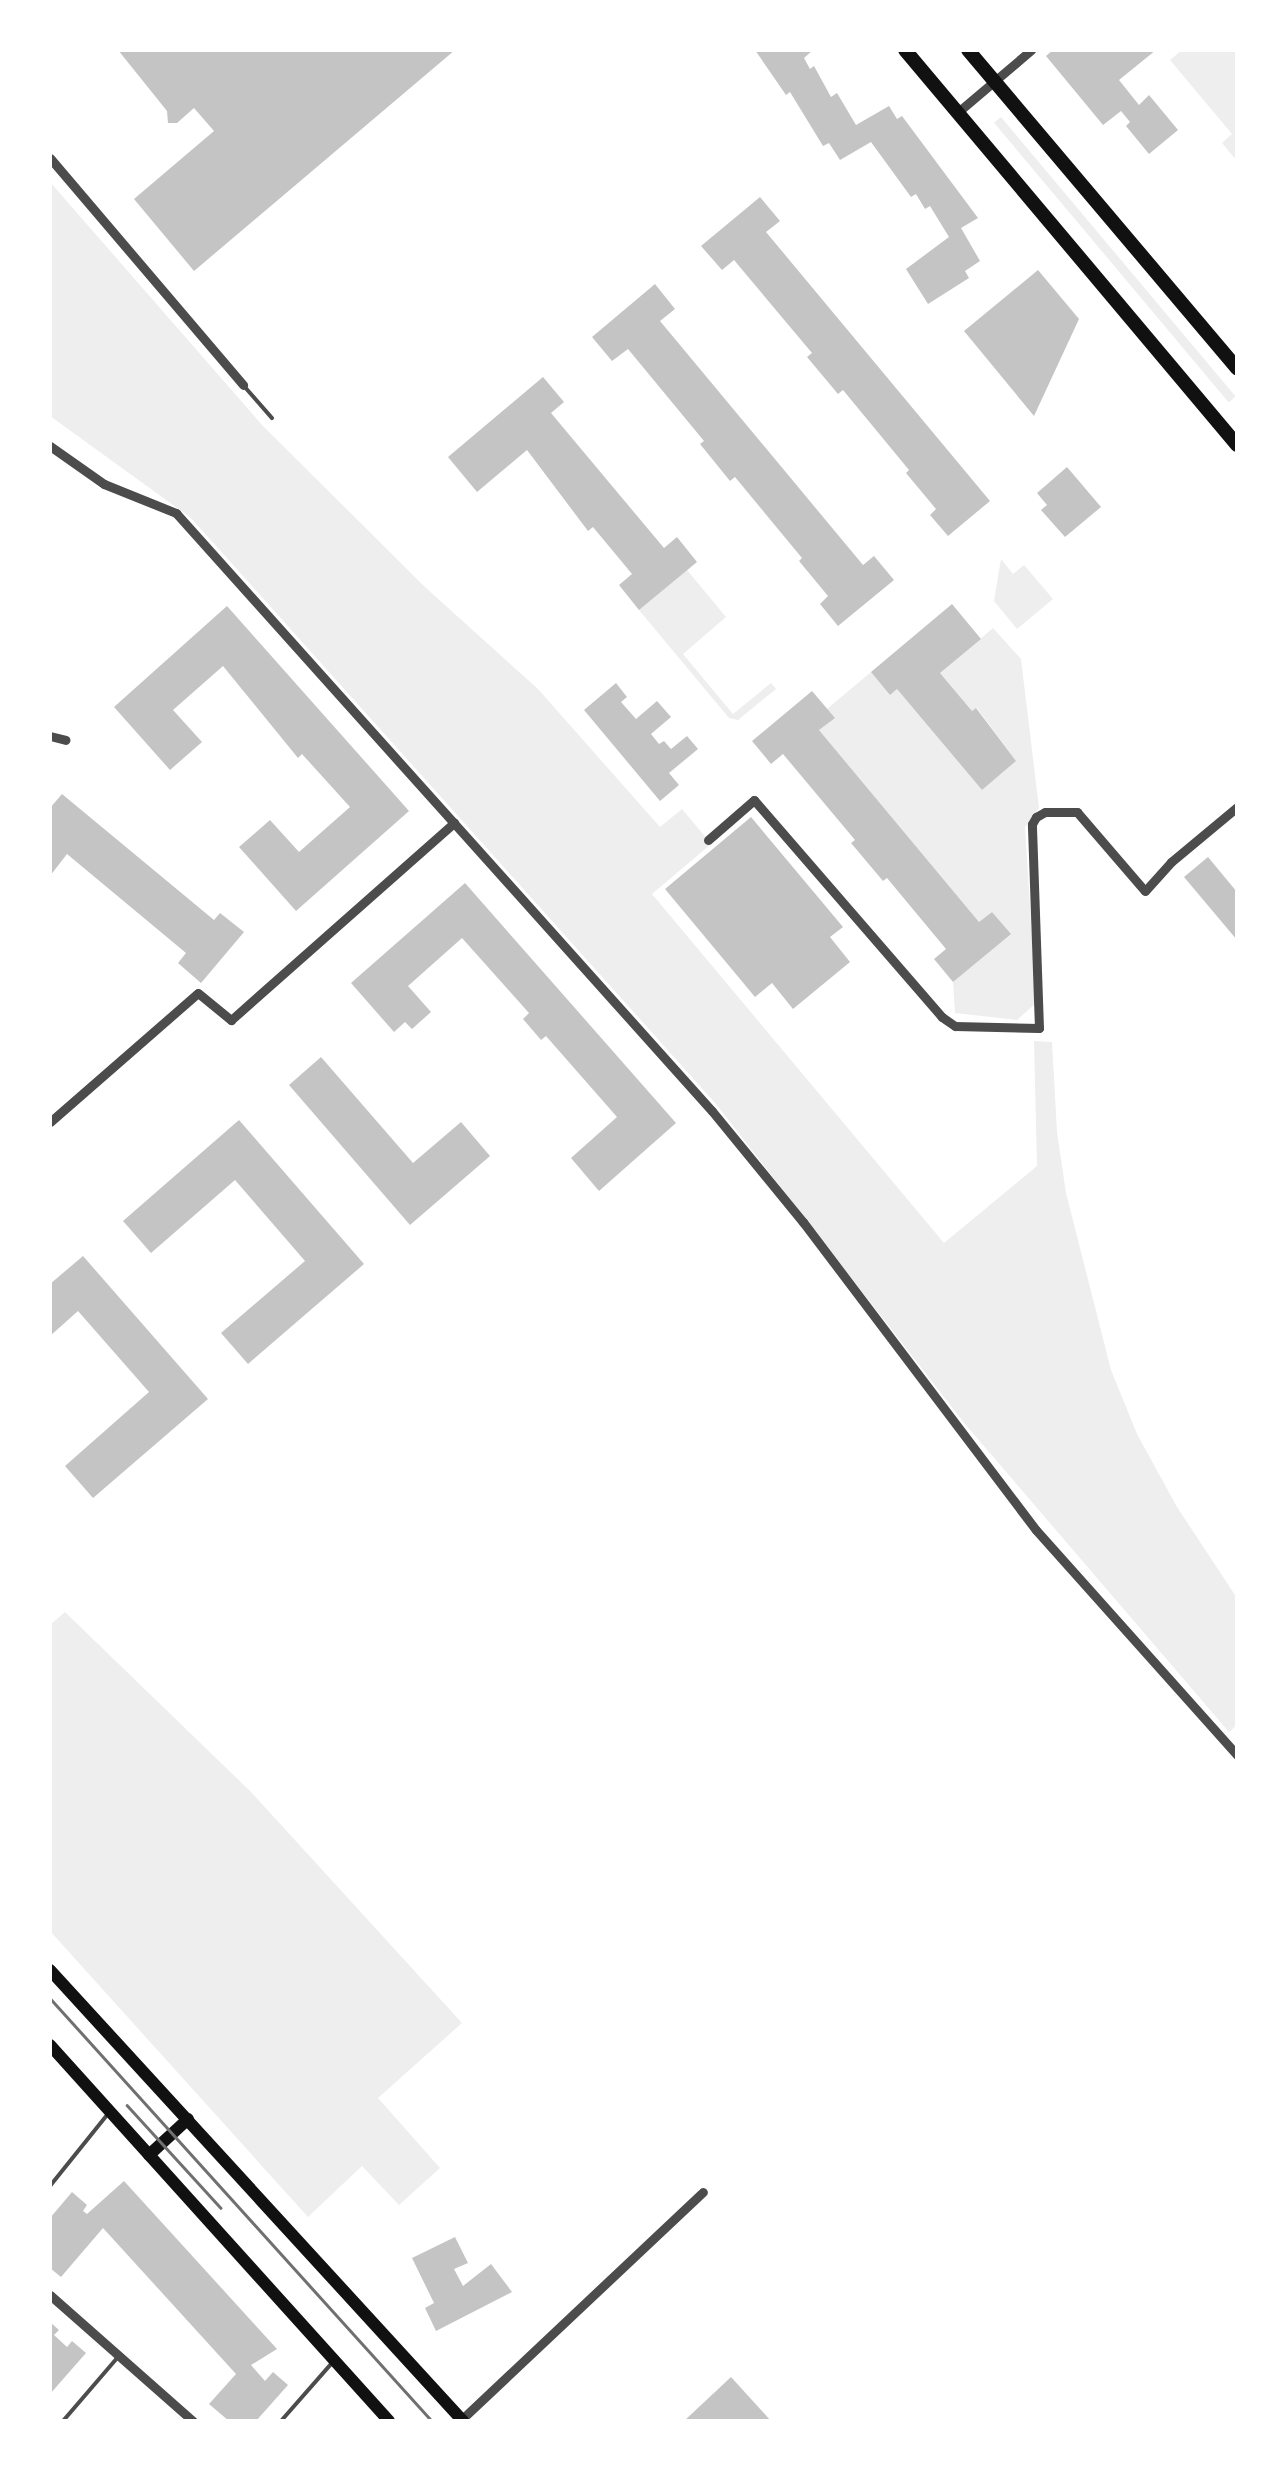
<!DOCTYPE html>
<html>
<head>
<meta charset="utf-8">
<style>
  body { margin:0 }
  #map { position:relative; width:1287px; height:2471px; overflow:hidden; background:#fff; font-family:"Source Sans 3",sans-serif }
  div>[style] { position:absolute }
  [style*='--x'] { left:calc(var(--x)*1px); top:calc(var(--y)*1px); width:calc(var(--w)*1px); rotate:calc(var(--a)*1deg) }
  .green>* { inset:0; background:#eee; transform-origin:0 0 }
  .building>* { inset:0; background:#c4c4c4 }
  .service>* { height:4px; margin:-2px; padding:0 2px; transform-origin:2px; border-radius:2px; background:#4c4c4c }
  .minor>* { height:9px; margin:-4.5px; padding:0 4.5px; transform-origin:4.5px; border-radius:4.5px; background:#4c4c4c }
  .secondary>* { height:12px; margin:-6px; padding:0 6px; transform-origin:6px; border-radius:6px; background:#111 }
  .primary>* { height:14px; margin:-7px; padding:0 7px; transform-origin:7px; border-radius:7px; background:#111 }
  .tram>* { height:2.5px; margin:-1.25px; padding:0 1.25px; transform-origin:1.25px; border-radius:1.25px; background:#707070 }
  span { translate:-50% -50%; white-space:nowrap; text-align:center; line-height:1.15; -webkit-text-stroke:10px #fff; paint-order:stroke }
  .frame { position:absolute; inset:0; border:52px solid #fff; pointer-events:none }
</style>
</head>
<body>
<div id="map">
  <div class="green">
    <div style="clip-path:polygon(1182px 50px,1237px 50px,1237px 161px,1222px 143px,1232px 134px,1170px 60px)"></div>
    <div style="left:1001px;top:117px;width:365px;height:9px;rotate:50deg"></div>
    <div style="clip-path:polygon(50px 182px,263px 426px,426px 588px,538px 689px,660px 827px,682px 809px,708px 840px,711px 844px,652px 894px,944px 1243px,1037px 1166px,1034px 1041px,1052px 1042px,1057px 1132px,1066px 1193px,1111px 1370px,1137px 1434px,1177px 1507px,1237px 1598px,1237px 1725px,1229px 1732px,965px 1424px,716px 1104px,191px 518px,50px 416px)"></div>
    <div style="clip-path:polygon(1001px 559px,1013px 574px,1024px 565px,1053px 599px,1017px 629px,994px 601px)"></div>
    <div style="clip-path:polygon(687px 570px,726px 617px,683px 654px,733px 714px,771px 683px,776px 689px,738px 720px,729px 718px,639px 610px)"></div>
    <div style="clip-path:polygon(993px 628px,1021px 659px,1039px 808px,1025px 827px,1036px 1003px,1017px 1020px,955px 1013px,953px 982px,1010px 934px,992px 912px,979px 922px,819px 730px,834px 718px,827px 709px,871px 672px,890px 694px,897px 689px,982px 790px,1016px 761px,977px 708px,972px 711px,940px 673px)"></div>
    <div style="clip-path:polygon(65px 1612px,251px 1792px,462px 2023px,378px 2098px,440px 2168px,399px 2205px,362px 2166px,308px 2217px,50px 1931px,50px 1625px)"></div>
  </div>
  <div class="building">
    <div style="clip-path:polygon(118px 50px,455px 50px,194px 271px,134px 199px,214px 131px,194px 108px,177px 123px,168px 123px,167px 111px)"></div>
    <div style="clip-path:polygon(755px 50px,813px 50px,804px 58px,810px 69px,814px 66px,831px 97px,837px 93px,856px 125px,889px 106px,897px 119px,902px 116px,978px 218px,961px 228px,980px 261px,965px 271px,969px 278px,928px 304px,906px 269px,949px 237px,930px 206px,925px 209px,916px 194px,911px 197px,871px 142px,840px 160px,829px 143px,823px 146px,790px 92px,786px 95px)"></div>
    <div style="clip-path:polygon(1053px 50px,1156px 50px,1119px 80px,1139px 105px,1149px 95px,1178px 130px,1149px 154px,1126px 126px,1130px 122px,1121px 111px,1103px 125px,1046px 56px)"></div>
    <div style="clip-path:polygon(760px 197px,780px 221px,766px 232px,990px 501px,948px 536px,930px 515px,936px 509px,906px 473px,909px 470px,843px 390px,838px 394px,807px 357px,812px 353px,734px 260px,722px 270px,701px 246px)"></div>
    <div style="clip-path:polygon(1038px 270px,1079px 319px,1034px 416px,964px 331px)"></div>
    <div style="clip-path:polygon(655px 284px,675px 309px,660px 321px,863px 565px,874px 556px,894px 580px,838px 626px,820px 604px,828px 596px,799px 561px,802px 558px,735px 477px,730px 481px,700px 444px,704px 441px,628px 349px,612px 361px,592px 337px)"></div>
    <div style="clip-path:polygon(543px 377px,564px 402px,551px 413px,638px 517px,664px 548px,677px 537px,697px 562px,639px 610px,619px 585px,632px 574px,593px 527px,588px 531px,527px 450px,477px 492px,448px 457px)"></div>
    <div style="clip-path:polygon(1067px 467px,1101px 507px,1065px 537px,1041px 510px,1047px 505px,1037px 493px)"></div>
    <div style="clip-path:polygon(952px 604px,981px 639px,940px 673px,972px 711px,976px 708px,1016px 761px,982px 790px,897px 689px,890px 695px,871px 672px)"></div>
    <div style="clip-path:polygon(227px 606px,409px 811px,296px 911px,239px 847px,270px 820px,299px 852px,350px 807px,302px 754px,298px 758px,223px 666px,173px 710px,202px 742px,170px 770px,114px 707px)"></div>
    <div style="clip-path:polygon(616px 683px,627px 697px,621px 702px,636px 719px,657px 701px,671px 717px,651px 734px,659px 744px,664px 741px,671px 749px,687px 736px,698px 749px,669px 773px,679px 785px,660px 801px,584px 710px)"></div>
    <div style="clip-path:polygon(812px 691px,835px 718px,819px 730px,979px 922px,992px 912px,1011px 934px,953px 982px,934px 959px,946px 949px,887px 878px,883px 881px,851px 843px,855px 840px,783px 754px,771px 764px,752px 741px)"></div>
    <div style="clip-path:polygon(62px 794px,214px 920px,220px 913px,244px 932px,201px 983px,178px 963px,186px 953px,67px 854px,50px 876px,50px 808px)"></div>
    <div style="clip-path:polygon(751px 817px,843px 927px,830px 937px,850px 962px,793px 1009px,772px 983px,755px 997px,665px 889px)"></div>
    <div style="clip-path:polygon(1208px 857px,1237px 892px,1237px 940px,1184px 877px)"></div>
    <div style="clip-path:polygon(465px 883px,676px 1123px,599px 1191px,571px 1158px,617px 1117px,546px 1036px,541px 1040px,523px 1019px,529px 1013px,462px 938px,408px 986px,431px 1012px,412px 1029px,405px 1022px,394px 1032px,351px 983px)"></div>
    <div style="clip-path:polygon(321px 1057px,413px 1163px,461px 1122px,490px 1156px,410px 1225px,289px 1085px)"></div>
    <div style="clip-path:polygon(239px 1120px,364px 1264px,248px 1364px,221px 1333px,305px 1261px,235px 1180px,151px 1253px,123px 1221px)"></div>
    <div style="clip-path:polygon(83px 1256px,208px 1399px,93px 1498px,65px 1466px,149px 1392px,78px 1311px,50px 1336px,50px 1284px)"></div>
    <div style="clip-path:polygon(124px 2181px,277px 2349px,251px 2365px,265px 2381px,273px 2372px,288px 2385px,256px 2421px,229px 2421px,209px 2404px,236px 2374px,103px 2228px,61px 2277px,50px 2268px,50px 2218px,72px 2192px,87px 2205px,83px 2211px,87px 2214px)"></div>
    <div style="clip-path:polygon(455px 2237px,468px 2263px,454px 2269px,463px 2286px,491px 2264px,512px 2292px,436px 2331px,425px 2308px,434px 2303px,412px 2258px)"></div>
    <div style="clip-path:polygon(50px 2322px,59px 2330px,54px 2335px,67px 2347px,72px 2341px,86px 2353px,50px 2394px)"></div>
    <div style="clip-path:polygon(731px 2377px,771px 2421px,684px 2421px)"></div>
  </div>
  <div class="service">
    <div style="--x:243;--y:385;--w:44;--a:48.7"></div>
    <div style="--x:50;--y:2186;--w:91;--a:-51.2"></div>
    <div style="--x:63;--y:2421;--w:86;--a:-49.3"></div>
    <div style="--x:281;--y:2421;--w:77;--a:-48.7"></div>
  </div>
  <div class="minor">
    <div style="--x:958;--y:112;--w:96;--a:-40.3"></div>
    <div style="--x:50;--y:158;--w:298;--a:49.6"></div>
    <div style="--x:50;--y:446;--w:66;--a:35.1"></div>
    <div style="--x:104;--y:484;--w:78;--a:21.9"></div>
    <div style="--x:176;--y:513;--w:803;--a:48.13"></div>
    <div style="--x:712;--y:1111;--w:144;--a:50.7"></div>
    <div style="--x:803;--y:1222;--w:386;--a:52.9"></div>
    <div style="--x:1036;--y:1530;--w:302;--a:48.2"></div>
    <div style="--x:50;--y:736;--w:16;--a:14"></div>
    <div style="--x:708;--y:840;--w:61;--a:-41"></div>
    <div style="--x:754;--y:800;--w:287;--a:49.1"></div>
    <div style="--x:942;--y:1017;--w:16;--a:35"></div>
    <div style="--x:955;--y:1026;--w:84;--a:1.4"></div>
    <div style="--x:1039;--y:1028;--w:204;--a:-92"></div>
    <div style="--x:1032;--y:824;--w:8;--a:-60"></div>
    <div style="--x:1036;--y:817;--w:10;--a:-29"></div>
    <div style="--x:1045;--y:812;--w:32;--a:0"></div>
    <div style="--x:1077;--y:812;--w:104;--a:49.3"></div>
    <div style="--x:1145;--y:891;--w:39;--a:-48"></div>
    <div style="--x:1171;--y:862;--w:86;--a:-39.8"></div>
    <div style="--x:50;--y:1122;--w:196;--a:-41.1"></div>
    <div style="--x:198;--y:993;--w:43;--a:39.3"></div>
    <div style="--x:231;--y:1020;--w:298;--a:-41.5"></div>
    <div style="--x:50;--y:2295;--w:191;--a:41.4"></div>
    <div style="--x:462;--y:2419;--w:331;--a:-43.3"></div>
  </div>
  <div class="secondary">
    <div style="--x:50;--y:1970;--w:612;--a:47.52"></div>
    <div style="--x:50;--y:2045;--w:506;--a:47.96"></div>
    <div style="--x:149;--y:2155;--w:53;--a:-42.7"></div>
  </div>
  <div class="primary">
    <div style="--x:905;--y:50;--w:516;--a:49.95"></div>
    <div style="--x:968;--y:50;--w:417;--a:49.8"></div>
  </div>
  <div class="tram">
    <div style="--x:50;--y:1998;--w:570;--a:47.92"></div>
    <div style="--x:127;--y:2105;--w:139;--a:47.6"></div>
  </div>
  <div class="frame"></div>
</div>
</body>
</html>
